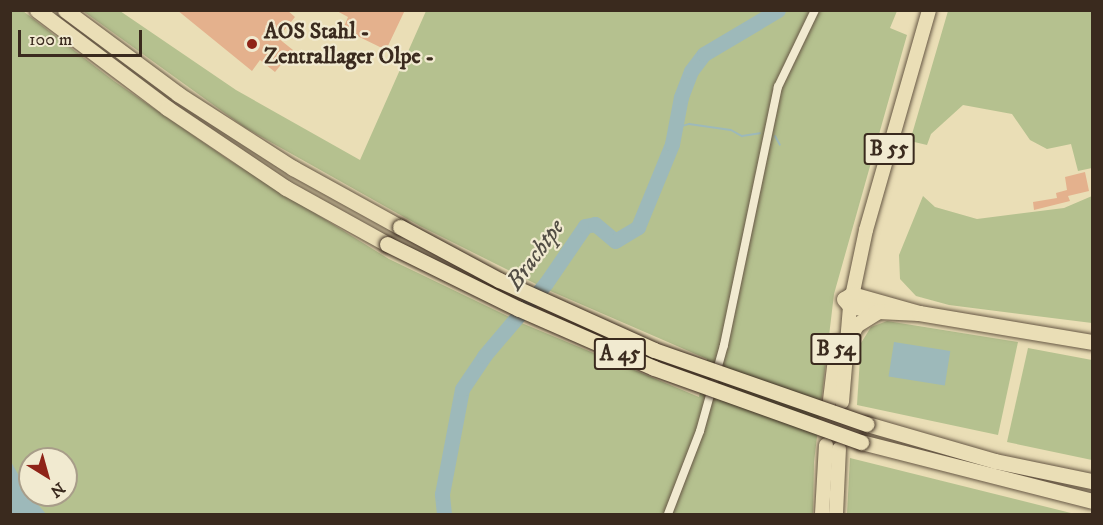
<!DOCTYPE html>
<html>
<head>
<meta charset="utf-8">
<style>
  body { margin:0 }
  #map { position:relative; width:1103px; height:525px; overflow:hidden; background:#eadeb6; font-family:"IM FELL DW Pica",serif }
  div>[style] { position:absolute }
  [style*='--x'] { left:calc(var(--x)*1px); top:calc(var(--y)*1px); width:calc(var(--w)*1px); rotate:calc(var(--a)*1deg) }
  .green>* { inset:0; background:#b5c18f }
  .water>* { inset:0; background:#9db9ba; transform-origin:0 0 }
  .stream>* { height:2px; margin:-1px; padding:0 1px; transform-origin:1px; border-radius:1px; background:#9db9ba }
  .river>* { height:15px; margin:-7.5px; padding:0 7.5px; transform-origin:7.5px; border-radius:7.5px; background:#9db9ba }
  .building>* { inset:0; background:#e4b18d }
  .roads { filter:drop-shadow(0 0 2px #665744) drop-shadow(0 0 2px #665744) }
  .minor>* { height:8px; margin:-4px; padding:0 4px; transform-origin:4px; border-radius:4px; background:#f1ead0 }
  .primary>* { height:14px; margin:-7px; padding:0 7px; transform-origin:7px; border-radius:7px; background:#eadeb6 }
  .motorway>* { height:15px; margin:-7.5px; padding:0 7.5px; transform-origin:7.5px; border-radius:7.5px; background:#eadeb6 }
  .bridges { filter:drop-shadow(0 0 2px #3a2a1e) drop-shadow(0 0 2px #3a2a1e) }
  .motorway-bridge>* { height:15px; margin:-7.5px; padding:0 7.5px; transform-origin:7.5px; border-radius:7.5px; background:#eadeb6 }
  .dots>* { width:16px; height:16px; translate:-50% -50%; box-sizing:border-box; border:3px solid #f1ead0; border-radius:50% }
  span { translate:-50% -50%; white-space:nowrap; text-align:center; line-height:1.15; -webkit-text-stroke:4.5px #f1ead0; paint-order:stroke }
  .shield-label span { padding:2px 4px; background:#f1ead0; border:2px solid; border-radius:4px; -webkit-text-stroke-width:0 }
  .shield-label { font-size:21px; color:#3a2a1e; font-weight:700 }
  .poi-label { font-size:22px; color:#3a2a1e; font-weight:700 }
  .left { translate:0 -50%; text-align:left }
  .water-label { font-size:24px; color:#534e45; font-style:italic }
  .frame { position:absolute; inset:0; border:12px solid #3a2a1e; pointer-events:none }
  .north { position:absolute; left:18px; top:447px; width:60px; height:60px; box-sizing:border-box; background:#f1ead0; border:2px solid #a89d89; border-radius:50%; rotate:143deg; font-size:16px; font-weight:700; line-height:24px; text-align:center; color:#3a2a1e }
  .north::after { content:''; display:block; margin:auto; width:21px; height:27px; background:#8f2418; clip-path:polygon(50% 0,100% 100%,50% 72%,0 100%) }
  .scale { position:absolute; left:18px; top:30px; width:124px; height:27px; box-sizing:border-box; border:3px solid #3a2a1e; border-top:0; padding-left:8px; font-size:18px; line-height:21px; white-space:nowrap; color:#3a2a1e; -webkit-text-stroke:4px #f1ead0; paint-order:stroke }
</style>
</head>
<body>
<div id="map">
  <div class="green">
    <div style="clip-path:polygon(evenodd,10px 11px,23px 11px,114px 81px,229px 160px,389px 259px,524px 324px,699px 397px,707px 359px,548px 290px,420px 226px,244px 127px,83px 11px,120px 11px,236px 90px,360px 160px,426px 11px,897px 11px,890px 28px,907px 35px,834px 294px,814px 462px,813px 514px,11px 514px,10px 11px,30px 459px,66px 459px,66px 495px,30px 495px,30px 459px)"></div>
    <div style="clip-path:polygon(948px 11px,1092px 11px,1092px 168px,1078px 171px,1071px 144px,1047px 149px,1030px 140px,1012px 114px,963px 105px,931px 134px,927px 145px,910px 141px)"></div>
    <div style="clip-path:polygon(923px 196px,935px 207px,977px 219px,1064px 208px,1092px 196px,1092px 323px,949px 305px,916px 296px,900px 279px,899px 255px)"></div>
    <div style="clip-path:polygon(887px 321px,1018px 342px,998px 435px,857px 405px,861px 343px,871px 327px)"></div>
    <div style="clip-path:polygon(1028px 348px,1092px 360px,1092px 460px,1007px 442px)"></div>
    <div style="clip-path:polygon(850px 458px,1075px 514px,847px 514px)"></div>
  </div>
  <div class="water">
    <div style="left:894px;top:342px;width:57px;height:35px;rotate:9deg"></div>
    <div style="clip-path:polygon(10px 460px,30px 495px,46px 514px,11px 514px)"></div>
  </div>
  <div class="stream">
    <div style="--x:675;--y:128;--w:15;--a:-16"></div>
    <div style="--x:689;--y:124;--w:42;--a:8.1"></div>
    <div style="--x:731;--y:130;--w:13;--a:29"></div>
    <div style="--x:742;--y:136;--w:18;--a:-9"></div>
    <div style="--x:775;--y:136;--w:10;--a:61"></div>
  </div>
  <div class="river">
    <div style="--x:444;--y:514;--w:20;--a:-96"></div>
    <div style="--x:442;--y:494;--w:107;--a:-79.2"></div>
    <div style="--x:462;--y:389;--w:40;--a:-56"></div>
    <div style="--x:484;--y:356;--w:96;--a:-49.7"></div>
    <div style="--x:546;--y:283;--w:69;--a:-55.6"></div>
    <div style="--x:585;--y:226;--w:10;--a:-11"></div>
    <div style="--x:595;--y:224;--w:26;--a:40"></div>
    <div style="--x:615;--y:241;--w:27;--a:-31"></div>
    <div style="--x:638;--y:227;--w:90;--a:-67.7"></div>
    <div style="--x:672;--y:144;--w:48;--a:-79.2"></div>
    <div style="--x:681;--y:97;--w:28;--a:-69"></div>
    <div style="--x:691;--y:71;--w:21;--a:-53"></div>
    <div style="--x:704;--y:54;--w:86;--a:-30.7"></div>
  </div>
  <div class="building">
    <div style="clip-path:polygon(177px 10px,287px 10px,295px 17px,278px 38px,293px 50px,275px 72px,260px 60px,252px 71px)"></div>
    <div style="clip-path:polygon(335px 10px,405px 10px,386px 50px,343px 29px,348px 17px)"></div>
    <div style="clip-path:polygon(1085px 172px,1089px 191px,1068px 196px,1070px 201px,1034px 210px,1033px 202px,1057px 198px,1056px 193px,1067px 190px,1065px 177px)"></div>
  </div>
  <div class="roads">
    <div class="minor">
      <div style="--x:668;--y:514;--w:89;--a:-68.9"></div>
      <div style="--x:700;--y:431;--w:89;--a:-74.4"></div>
      <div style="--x:724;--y:345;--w:264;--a:-78.2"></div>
      <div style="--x:778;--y:87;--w:85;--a:-64.3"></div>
    </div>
    <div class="primary">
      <div style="--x:830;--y:400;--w:58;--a:-83.1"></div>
      <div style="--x:842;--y:402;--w:96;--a:-85.2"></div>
      <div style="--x:850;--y:306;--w:78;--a:-78.1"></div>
      <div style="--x:866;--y:230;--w:229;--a:-74"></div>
      <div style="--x:822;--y:514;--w:69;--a:-86.7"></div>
      <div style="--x:836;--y:514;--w:65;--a:-87.4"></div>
    </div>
    <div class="motorway">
      <div style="--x:37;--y:10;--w:163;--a:37"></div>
      <div style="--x:167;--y:108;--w:143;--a:33.9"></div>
      <div style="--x:286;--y:188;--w:115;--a:29"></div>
      <div style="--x:65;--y:10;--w:141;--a:36.6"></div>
      <div style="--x:178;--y:94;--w:137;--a:32.8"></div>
      <div style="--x:293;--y:168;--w:122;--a:28.9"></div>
      <div style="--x:919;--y:313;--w:70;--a:-164.2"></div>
      <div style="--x:852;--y:294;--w:9;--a:148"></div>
      <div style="--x:844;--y:299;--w:9;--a:49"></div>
      <div style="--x:850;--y:306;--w:28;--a:10"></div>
      <div style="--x:878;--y:311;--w:41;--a:2.8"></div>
      <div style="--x:919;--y:313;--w:175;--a:9.5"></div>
      <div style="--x:845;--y:345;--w:23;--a:-61"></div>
      <div style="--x:856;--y:325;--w:26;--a:-32"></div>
      <div style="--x:867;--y:424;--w:133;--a:16.1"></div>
      <div style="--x:995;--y:461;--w:99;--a:11.7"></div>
      <div style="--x:861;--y:442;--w:238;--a:14.3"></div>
    </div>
  </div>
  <div class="bridges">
    <div class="motorway-bridge">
      <div style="--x:400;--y:227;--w:112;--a:28.2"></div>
      <div style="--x:499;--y:280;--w:170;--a:24.3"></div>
      <div style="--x:654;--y:350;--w:225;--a:19.2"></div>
      <div style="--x:387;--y:244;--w:147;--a:26.2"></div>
      <div style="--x:519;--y:309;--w:147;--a:23.6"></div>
      <div style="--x:654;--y:368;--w:220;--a:19.7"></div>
    </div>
  </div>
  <div class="dots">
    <div style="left:252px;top:44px;background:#8f2418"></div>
  </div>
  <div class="shield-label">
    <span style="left:889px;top:149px">B 55</span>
    <span style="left:836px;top:349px">B 54</span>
    <span style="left:620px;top:354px">A 45</span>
  </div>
  <div class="poi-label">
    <span class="left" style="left:264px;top:44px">AOS Stahl -<br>Zentrallager Olpe -</span>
  </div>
  <div class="water-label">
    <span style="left:536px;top:255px;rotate:-54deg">Brachtpe</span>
  </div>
  <div class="frame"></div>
  <div class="north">N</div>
  <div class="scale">100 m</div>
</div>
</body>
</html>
